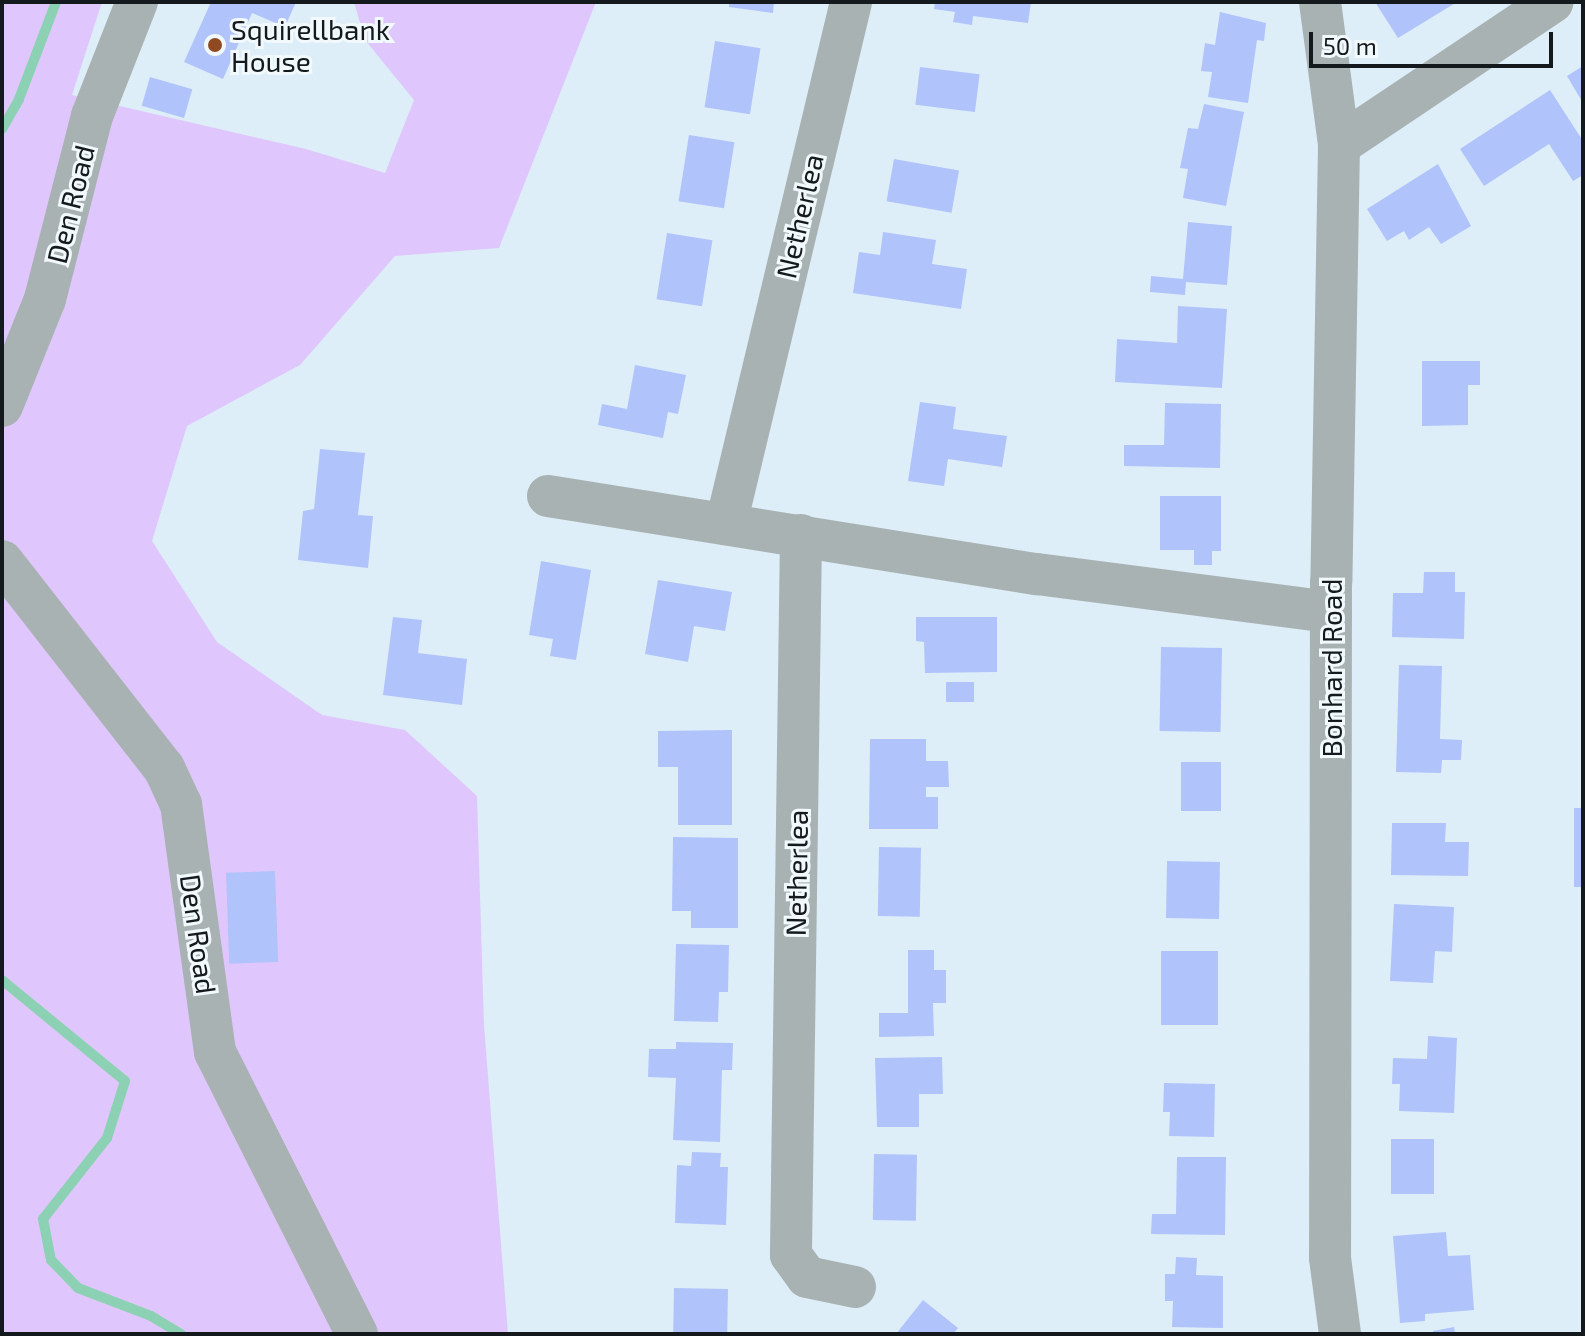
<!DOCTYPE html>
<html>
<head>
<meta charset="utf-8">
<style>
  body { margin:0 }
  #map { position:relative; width:1585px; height:1336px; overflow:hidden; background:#ddeef8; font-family:"Exo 2",sans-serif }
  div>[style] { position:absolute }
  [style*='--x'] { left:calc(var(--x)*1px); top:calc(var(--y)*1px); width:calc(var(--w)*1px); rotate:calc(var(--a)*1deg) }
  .green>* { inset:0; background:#dfc7fd }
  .stream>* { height:10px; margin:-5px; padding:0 5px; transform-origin:5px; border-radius:5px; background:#8cd1b4 }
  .building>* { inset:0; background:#b0c3fb; transform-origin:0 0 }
  .minor>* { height:42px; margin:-21px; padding:0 21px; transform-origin:21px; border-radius:21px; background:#a9b2b2 }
  .dots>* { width:22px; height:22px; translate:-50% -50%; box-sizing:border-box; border:4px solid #f2f9fd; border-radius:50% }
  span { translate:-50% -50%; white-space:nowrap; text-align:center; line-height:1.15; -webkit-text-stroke:6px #f2f9fd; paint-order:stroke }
  .poi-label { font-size:28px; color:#13191c }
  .left { translate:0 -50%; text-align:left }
  .street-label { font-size:28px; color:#13191c }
  .frame { position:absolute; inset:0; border:4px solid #13191c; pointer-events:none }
  .scale { position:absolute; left:1309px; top:32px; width:244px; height:36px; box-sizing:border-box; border:4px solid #13191c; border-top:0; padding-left:10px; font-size:24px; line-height:28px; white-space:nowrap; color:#13191c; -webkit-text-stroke:6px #f2f9fd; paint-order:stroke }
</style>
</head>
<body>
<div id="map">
  <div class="green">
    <div style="clip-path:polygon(2px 2px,102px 2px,72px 95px,306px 149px,385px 173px,414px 100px,365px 40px,354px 2px,596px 2px,499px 248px,395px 256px,300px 365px,187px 426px,152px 541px,217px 642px,322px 715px,405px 730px,477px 796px,484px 1025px,508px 1334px,2px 1334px)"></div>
  </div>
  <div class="stream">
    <div style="--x:2;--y:129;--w:34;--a:-60"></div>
    <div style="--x:19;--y:99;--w:104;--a:-69.1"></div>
    <div style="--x:2;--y:980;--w:159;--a:39.4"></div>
    <div style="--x:125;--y:1081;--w:60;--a:107.5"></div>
    <div style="--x:107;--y:1138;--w:103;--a:128.3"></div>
    <div style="--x:43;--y:1219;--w:42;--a:79"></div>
    <div style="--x:51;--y:1260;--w:39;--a:46"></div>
    <div style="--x:78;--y:1288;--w:78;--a:21"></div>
    <div style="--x:151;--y:1316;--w:35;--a:31"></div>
  </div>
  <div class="building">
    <div style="clip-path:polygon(211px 2px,296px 2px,285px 27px,252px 13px,223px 79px,184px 62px)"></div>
    <div style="clip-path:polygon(729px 2px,774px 2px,773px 13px,729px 7px)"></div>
    <div style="clip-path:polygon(935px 2px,1031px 2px,1028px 23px,973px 16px,972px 25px,953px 22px,955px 12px,934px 9px)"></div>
    <div style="clip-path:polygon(1375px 2px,1457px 2px,1398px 38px)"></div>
    <div style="clip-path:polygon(1220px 12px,1266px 23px,1264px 41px,1257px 40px,1248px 103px,1208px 97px,1212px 72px,1201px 71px,1205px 43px,1215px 45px)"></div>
    <div style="left:715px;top:41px;width:46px;height:67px;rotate:9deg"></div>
    <div style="clip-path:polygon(1583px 66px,1583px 103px,1567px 76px)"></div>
    <div style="left:920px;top:67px;width:60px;height:38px;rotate:7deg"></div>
    <div style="left:150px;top:77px;width:44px;height:30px;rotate:16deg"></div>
    <div style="clip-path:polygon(1550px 90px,1583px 141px,1583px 175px,1573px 181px,1549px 144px,1484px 186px,1460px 149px)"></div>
    <div style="clip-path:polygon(1204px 104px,1244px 112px,1226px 206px,1183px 198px,1188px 169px,1180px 168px,1188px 128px,1198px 129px)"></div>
    <div style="left:689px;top:135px;width:46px;height:67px;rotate:9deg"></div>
    <div style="left:894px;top:159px;width:66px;height:43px;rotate:10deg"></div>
    <div style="clip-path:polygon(1438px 164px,1471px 226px,1441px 244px,1429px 227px,1409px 240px,1404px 231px,1387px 241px,1367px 209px)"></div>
    <div style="clip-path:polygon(1188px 222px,1232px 226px,1227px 285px,1186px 282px,1185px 295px,1150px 292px,1151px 276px,1183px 279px)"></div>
    <div style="clip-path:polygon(883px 232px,936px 240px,932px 264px,967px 269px,961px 309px,853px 293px,859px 252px,880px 255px)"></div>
    <div style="left:667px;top:233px;width:46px;height:67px;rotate:9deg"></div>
    <div style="clip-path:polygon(1178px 306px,1227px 309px,1222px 388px,1115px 382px,1117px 339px,1177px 343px)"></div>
    <div style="clip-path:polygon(1422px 361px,1480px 361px,1480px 385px,1468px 385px,1468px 425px,1422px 426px)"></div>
    <div style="clip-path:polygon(635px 365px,686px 375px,678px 414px,668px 412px,663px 438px,598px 425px,602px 404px,627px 409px)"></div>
    <div style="clip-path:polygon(920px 402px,956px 407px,953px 429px,1007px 436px,1002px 467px,948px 459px,944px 486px,908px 481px)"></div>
    <div style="clip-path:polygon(1165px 403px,1221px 404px,1220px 468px,1124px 466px,1124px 445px,1164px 445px)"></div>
    <div style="clip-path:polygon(320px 449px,365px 453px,358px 515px,373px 516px,368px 568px,298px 560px,303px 511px,314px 509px)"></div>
    <div style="clip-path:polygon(1160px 496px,1221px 496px,1221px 551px,1212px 551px,1212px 565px,1194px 565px,1194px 550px,1160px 550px)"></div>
    <div style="clip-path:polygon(541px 561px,591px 570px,576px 660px,550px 656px,553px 639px,529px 635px)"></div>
    <div style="clip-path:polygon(1424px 572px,1455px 572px,1455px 592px,1465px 592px,1464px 639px,1392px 637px,1393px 593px,1423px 593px)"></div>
    <div style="clip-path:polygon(658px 580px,732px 592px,725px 631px,694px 626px,688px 662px,645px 654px)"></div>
    <div style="clip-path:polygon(393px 617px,422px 620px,418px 653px,467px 659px,462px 705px,383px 695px)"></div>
    <div style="clip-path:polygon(916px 617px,997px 617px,997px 672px,925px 673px,924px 642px,916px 641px)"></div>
    <div style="left:1161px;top:647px;width:61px;height:84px;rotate:1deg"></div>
    <div style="clip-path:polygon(1399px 665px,1442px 666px,1440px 739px,1462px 740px,1461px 760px,1442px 760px,1441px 773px,1396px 772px)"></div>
    <div style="left:946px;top:682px;width:28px;height:20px"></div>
    <div style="clip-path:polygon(732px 730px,732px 825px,678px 825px,678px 767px,658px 767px,658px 731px)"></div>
    <div style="clip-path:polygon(870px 739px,926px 739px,926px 761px,948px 761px,949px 787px,926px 787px,926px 797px,938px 797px,938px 829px,869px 829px)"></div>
    <div style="left:1181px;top:762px;width:40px;height:49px"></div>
    <div style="left:1574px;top:808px;width:9px;height:79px"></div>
    <div style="clip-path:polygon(1392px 823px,1446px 823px,1445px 842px,1469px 842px,1468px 876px,1391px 875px)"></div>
    <div style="clip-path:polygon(673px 837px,738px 838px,738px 928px,691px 928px,691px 911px,672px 911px)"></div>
    <div style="left:879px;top:847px;width:42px;height:69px;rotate:1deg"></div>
    <div style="left:1167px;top:861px;width:53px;height:57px;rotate:1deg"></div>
    <div style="left:275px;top:871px;width:91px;height:49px;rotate:88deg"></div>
    <div style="clip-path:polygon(1394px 904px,1454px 907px,1452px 952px,1435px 951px,1433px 983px,1390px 981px)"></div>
    <div style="clip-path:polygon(676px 944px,729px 945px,728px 992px,719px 992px,718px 1022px,674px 1021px)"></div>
    <div style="clip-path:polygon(908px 950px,934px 950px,934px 970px,946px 970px,946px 1003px,933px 1003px,934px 1036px,879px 1037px,879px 1013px,908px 1013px)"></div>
    <div style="left:1218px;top:951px;width:74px;height:57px;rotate:90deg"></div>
    <div style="clip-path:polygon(1428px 1036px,1457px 1038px,1454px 1113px,1399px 1111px,1400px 1084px,1392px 1084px,1393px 1058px,1427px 1059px)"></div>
    <div style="clip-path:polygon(676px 1042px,733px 1043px,732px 1070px,722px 1070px,720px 1142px,673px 1140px,676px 1078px,648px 1077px,649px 1049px,676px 1049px)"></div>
    <div style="clip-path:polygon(942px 1057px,943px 1094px,919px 1094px,919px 1127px,877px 1127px,875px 1058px)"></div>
    <div style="clip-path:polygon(1164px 1083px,1215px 1084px,1214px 1137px,1169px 1136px,1170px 1112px,1163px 1112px)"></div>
    <div style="left:1391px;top:1139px;width:43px;height:55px"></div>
    <div style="clip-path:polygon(692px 1152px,721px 1153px,720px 1167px,728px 1167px,726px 1225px,675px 1223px,677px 1165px,691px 1166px)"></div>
    <div style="left:874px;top:1154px;width:43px;height:66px;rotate:1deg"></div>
    <div style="clip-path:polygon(1177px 1157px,1226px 1157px,1225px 1235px,1151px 1234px,1152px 1214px,1176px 1214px)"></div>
    <div style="clip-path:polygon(1446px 1232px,1448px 1256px,1470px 1255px,1474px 1310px,1425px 1314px,1425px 1321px,1400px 1323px,1393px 1236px)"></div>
    <div style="clip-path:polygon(1176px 1257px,1197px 1258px,1196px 1275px,1223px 1276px,1223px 1328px,1172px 1327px,1173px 1301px,1165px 1301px,1165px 1274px,1175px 1274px)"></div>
    <div style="left:674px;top:1288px;width:54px;height:46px;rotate:1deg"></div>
    <div style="clip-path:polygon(923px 1300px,958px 1328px,953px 1334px,896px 1334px)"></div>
    <div style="clip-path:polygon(1454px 1327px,1455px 1334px,1433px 1334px,1433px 1331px)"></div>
  </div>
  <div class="minor">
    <div style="--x:1320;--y:2;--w:144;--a:82.4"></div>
    <div style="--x:1339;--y:145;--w:437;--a:91"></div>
    <div style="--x:1331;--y:582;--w:676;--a:90.08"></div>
    <div style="--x:1330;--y:1258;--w:77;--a:82.5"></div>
    <div style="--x:1339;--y:145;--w:257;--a:-33.8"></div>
    <div style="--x:2;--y:406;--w:115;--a:-68.1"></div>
    <div style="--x:45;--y:299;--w:189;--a:-75.6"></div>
    <div style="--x:92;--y:116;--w:123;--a:-68.5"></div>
    <div style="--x:548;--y:496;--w:495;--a:9.1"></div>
    <div style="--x:1037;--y:574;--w:296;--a:7.4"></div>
    <div style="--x:726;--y:524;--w:537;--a:-76.53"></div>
    <div style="--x:801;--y:535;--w:720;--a:90.8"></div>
    <div style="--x:791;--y:1255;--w:27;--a:54"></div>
    <div style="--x:807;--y:1277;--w:49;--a:11.8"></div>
    <div style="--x:2;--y:561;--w:263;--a:52"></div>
    <div style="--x:164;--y:768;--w:40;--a:65"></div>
    <div style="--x:181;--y:804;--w:250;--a:82.2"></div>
    <div style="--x:215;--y:1052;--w:316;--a:63.3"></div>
  </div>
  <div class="dots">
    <div style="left:215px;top:45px;background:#904a21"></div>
  </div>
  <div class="poi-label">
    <span class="left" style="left:231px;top:45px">Squirellbank<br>House</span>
  </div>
  <div class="street-label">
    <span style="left:70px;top:204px;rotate:-76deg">Den Road</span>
    <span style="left:799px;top:216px;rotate:-77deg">Netherlea</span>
    <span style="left:1331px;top:668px;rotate:-90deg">Bonhard Road</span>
    <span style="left:796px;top:873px;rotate:-89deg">Netherlea</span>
    <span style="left:199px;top:934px;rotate:82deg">Den Road</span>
  </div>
  <div class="frame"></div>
  <div class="scale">50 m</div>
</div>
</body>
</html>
